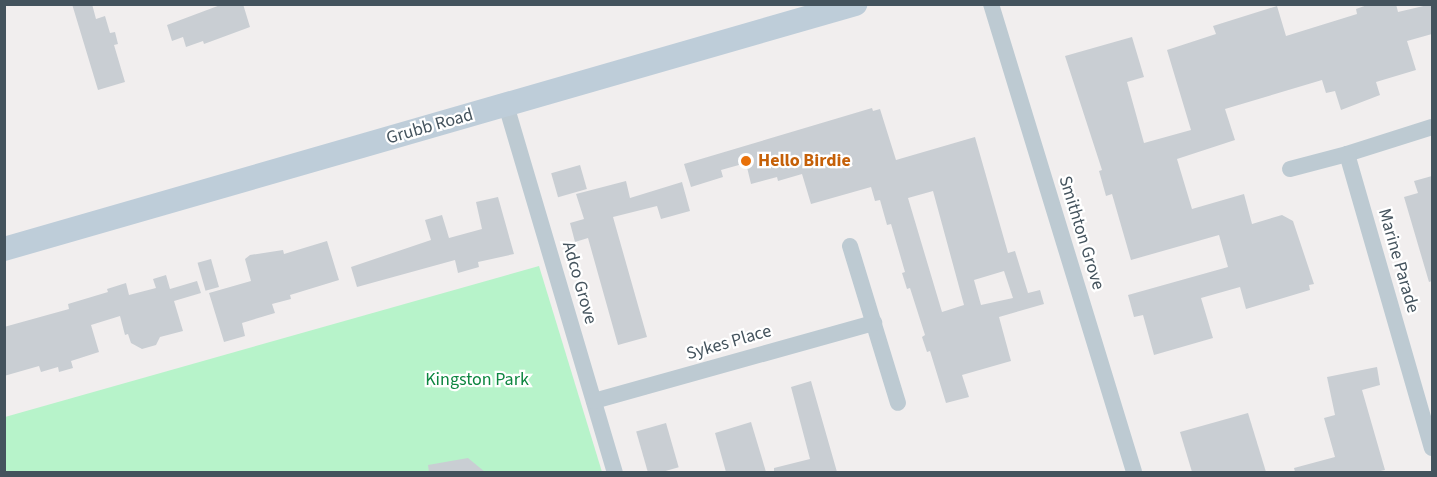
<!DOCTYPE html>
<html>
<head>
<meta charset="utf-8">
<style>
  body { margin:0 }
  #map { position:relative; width:1437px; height:477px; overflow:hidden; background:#f1eeee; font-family:"Source Sans 3",sans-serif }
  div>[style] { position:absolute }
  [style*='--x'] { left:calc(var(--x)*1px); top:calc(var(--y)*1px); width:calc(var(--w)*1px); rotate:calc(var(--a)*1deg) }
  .green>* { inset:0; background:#b7f3ca }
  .building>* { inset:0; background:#c9ced3; transform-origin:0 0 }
  .street>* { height:16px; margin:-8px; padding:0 8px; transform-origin:8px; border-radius:8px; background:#bdcad2 }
  .secondary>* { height:24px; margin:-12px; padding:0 12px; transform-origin:12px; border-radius:12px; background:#becdd9 }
  .dots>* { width:16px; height:16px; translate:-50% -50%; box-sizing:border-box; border:3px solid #fff; border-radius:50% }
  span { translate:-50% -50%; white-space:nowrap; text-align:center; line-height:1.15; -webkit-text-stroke:4.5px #fff; paint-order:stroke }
  .street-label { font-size:18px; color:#44535d }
  .food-label { font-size:18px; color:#c56008; font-weight:700 }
  .left { translate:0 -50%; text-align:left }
  .park-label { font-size:18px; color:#0d8640 }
  .frame { position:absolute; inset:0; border:6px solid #44535d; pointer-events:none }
</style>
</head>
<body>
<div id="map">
  <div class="green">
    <div style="clip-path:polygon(539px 266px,602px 472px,5px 472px,5px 417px)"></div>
  </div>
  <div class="building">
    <div style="clip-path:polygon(72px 4px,92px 4px,96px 19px,105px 16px,110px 33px,115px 32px,118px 44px,114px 45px,125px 82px,98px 90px)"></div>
    <div style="clip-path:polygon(223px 4px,243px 4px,250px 27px,204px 44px,203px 41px,186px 47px,183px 37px,172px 41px,167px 25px)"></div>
    <div style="clip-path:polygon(1370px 4px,1396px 4px,1398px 12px,1432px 4px,1432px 34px,1407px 41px,1416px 70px,1376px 82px,1380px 95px,1341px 110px,1335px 91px,1326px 93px,1322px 80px,1225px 109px,1235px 140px,1177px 159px,1192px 209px,1244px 194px,1252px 224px,1282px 215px,1293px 221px,1314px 284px,1309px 285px,1310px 290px,1246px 309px,1240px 287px,1201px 298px,1213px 338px,1154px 355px,1143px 315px,1134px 317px,1128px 295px,1228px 267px,1219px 235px,1131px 260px,1112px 194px,1106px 196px,1099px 171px,1102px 170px,1065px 56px,1132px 37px,1144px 77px,1127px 82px,1144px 143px,1191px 130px,1167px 50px,1216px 34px,1213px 26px,1277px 6px,1286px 36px,1357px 14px,1356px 9px)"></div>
    <div style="clip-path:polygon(evenodd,872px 108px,873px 111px,880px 109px,896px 160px,975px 137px,1008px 253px,1015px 251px,1028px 293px,1040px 290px,1044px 304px,999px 317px,1011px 361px,962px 375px,969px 397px,946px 403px,930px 351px,927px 352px,922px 337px,925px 335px,910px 288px,907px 289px,902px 273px,905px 272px,891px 224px,887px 225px,880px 200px,875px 201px,871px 187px,811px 204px,802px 174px,778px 181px,777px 177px,751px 184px,746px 163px,721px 170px,723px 177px,691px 187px,684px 164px,872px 108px,933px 191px,964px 305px,942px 312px,908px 198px,933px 191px,872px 108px,1004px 271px,1013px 298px,981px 305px,974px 280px,1004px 271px)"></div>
    <div style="left:580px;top:165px;width:25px;height:30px;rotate:74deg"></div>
    <div style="clip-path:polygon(1432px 176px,1432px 281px,1429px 282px,1404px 197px,1418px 193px,1414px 181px)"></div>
    <div style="clip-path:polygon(626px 181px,630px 198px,682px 182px,690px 211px,661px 219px,657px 206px,613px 217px,647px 337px,618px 345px,588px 238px,575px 242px,570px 223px,584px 219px,576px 194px)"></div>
    <div style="clip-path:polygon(498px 197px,514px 254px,478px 262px,479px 267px,458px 273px,455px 260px,357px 287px,351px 267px,431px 240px,425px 220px,442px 215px,449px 238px,482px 229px,476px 202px)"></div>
    <div style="clip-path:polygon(327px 241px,339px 280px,290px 295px,291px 299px,272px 304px,275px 313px,242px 323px,245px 336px,224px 342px,209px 293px,251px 281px,245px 259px,250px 255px,283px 250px,284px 254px)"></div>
    <div style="left:211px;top:259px;width:29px;height:14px;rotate:74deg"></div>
    <div style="clip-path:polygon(166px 275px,170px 289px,197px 281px,201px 293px,174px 301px,183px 331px,160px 337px,156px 345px,142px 349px,131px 343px,128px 334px,125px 335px,120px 316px,91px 325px,99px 352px,71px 361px,73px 368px,59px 372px,58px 367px,41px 372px,39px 366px,4px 376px,4px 327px,69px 309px,68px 304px,108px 292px,107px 289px,126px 283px,129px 295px,156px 288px,153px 279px)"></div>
    <div style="clip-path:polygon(1377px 367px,1380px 385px,1362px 390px,1385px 470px,1376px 472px,1295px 472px,1294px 468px,1335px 457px,1324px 418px,1335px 415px,1327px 377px)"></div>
    <div style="clip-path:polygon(811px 381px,837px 472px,774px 472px,774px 468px,810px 459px,791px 387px)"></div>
    <div style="clip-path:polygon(1248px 413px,1266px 472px,1192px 472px,1180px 432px)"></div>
    <div style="clip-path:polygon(751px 422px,766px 472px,726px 472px,715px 433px)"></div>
    <div style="left:666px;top:423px;width:46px;height:31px;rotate:74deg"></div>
    <div style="clip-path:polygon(468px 458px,485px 472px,429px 472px,428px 465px)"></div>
  </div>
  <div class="street">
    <div style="--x:991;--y:4;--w:489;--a:73"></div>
    <div style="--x:506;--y:105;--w:383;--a:73.5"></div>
    <div style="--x:1432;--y:127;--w:89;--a:162.4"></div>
    <div style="--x:1347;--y:154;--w:306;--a:73.9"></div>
    <div style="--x:1290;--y:169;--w:59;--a:-14.7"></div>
    <div style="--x:850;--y:246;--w:164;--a:73"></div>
    <div style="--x:594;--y:401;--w:291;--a:-15.6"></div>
  </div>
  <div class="secondary">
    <div style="--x:4;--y:249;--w:886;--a:-16.06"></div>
  </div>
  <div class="dots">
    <div style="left:746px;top:161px;background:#e8710a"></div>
  </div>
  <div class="street-label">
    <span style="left:430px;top:127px;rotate:-16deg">Grubb Road</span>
    <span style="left:1081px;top:233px;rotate:73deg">Smithton Grove</span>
    <span style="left:1398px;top:261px;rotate:74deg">Marine Parade</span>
    <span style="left:579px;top:283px;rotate:74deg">Adco Grove</span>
    <span style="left:729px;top:343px;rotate:-16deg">Sykes Place</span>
  </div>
  <div class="food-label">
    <span class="left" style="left:758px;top:161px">Hello Birdie</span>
  </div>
  <div class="park-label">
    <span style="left:477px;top:380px">Kingston Park</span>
  </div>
  <div class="frame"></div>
</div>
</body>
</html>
